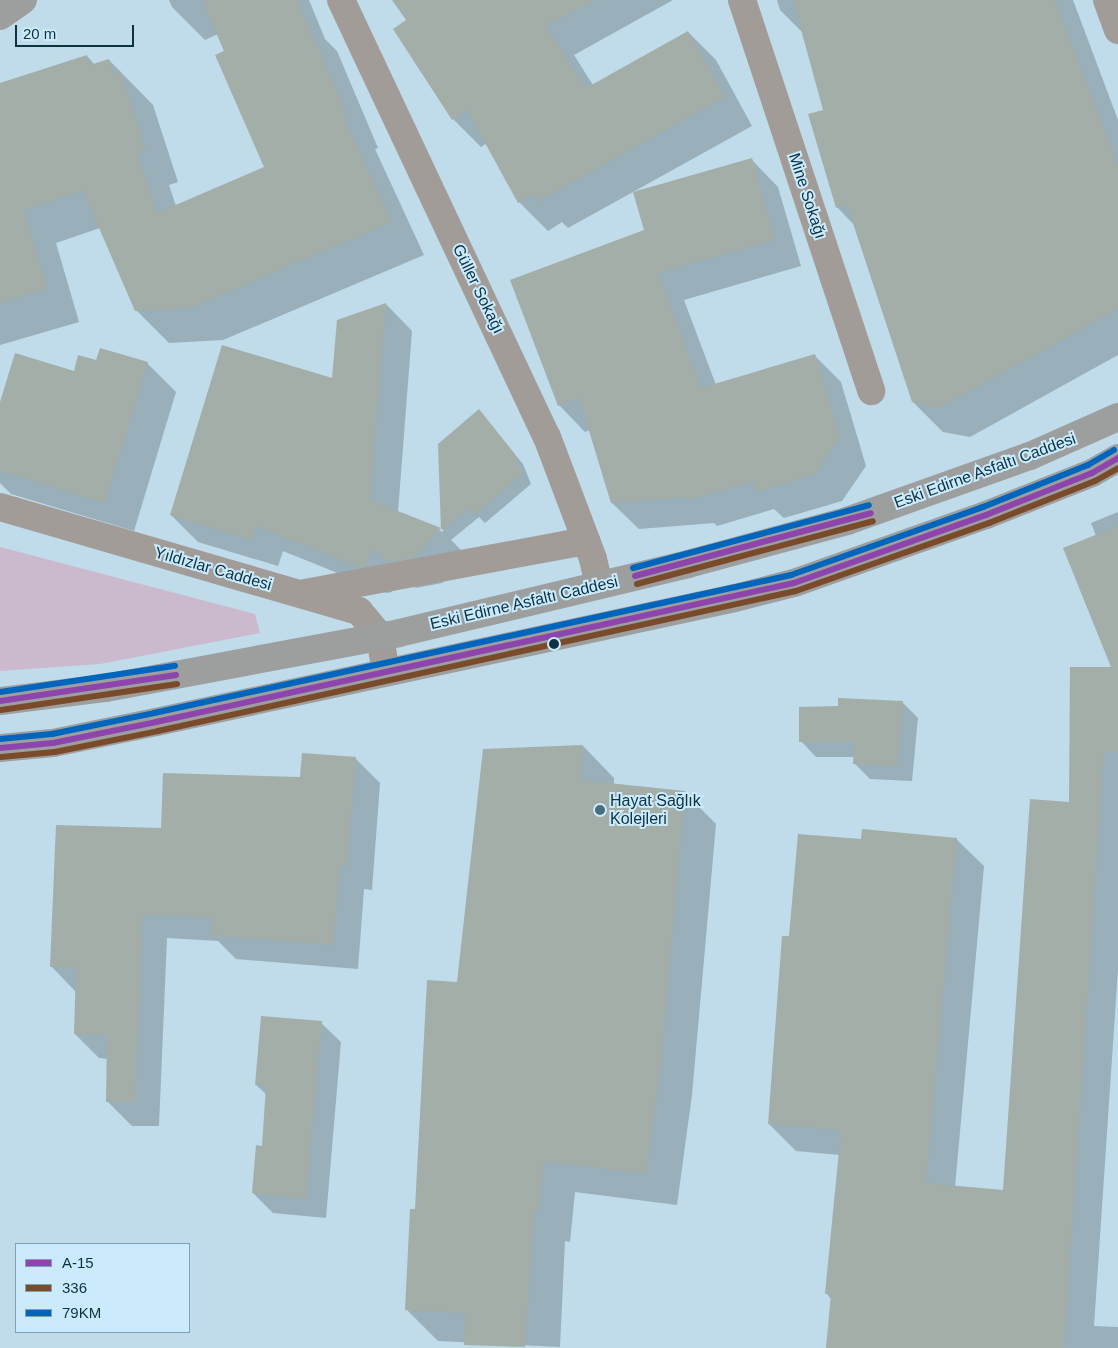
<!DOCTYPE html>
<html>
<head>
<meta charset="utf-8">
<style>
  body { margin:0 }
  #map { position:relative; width:1118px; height:1348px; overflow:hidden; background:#c0dbe9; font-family:Arial,sans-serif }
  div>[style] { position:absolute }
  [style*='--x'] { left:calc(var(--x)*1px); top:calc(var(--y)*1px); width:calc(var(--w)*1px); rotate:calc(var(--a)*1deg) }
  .green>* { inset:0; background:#cbbacd }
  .shadow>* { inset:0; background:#0003 }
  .building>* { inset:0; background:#a2aea7 }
  .minor>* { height:28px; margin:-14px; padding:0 14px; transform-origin:14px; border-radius:14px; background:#a19c98 }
  .major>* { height:28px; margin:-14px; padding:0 14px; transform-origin:14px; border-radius:14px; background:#9c9f9e }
  .bus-1>* { height:6px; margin:-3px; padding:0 3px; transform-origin:3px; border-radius:3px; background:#8e44ad }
  .bus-2>* { height:6px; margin:-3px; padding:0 3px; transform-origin:3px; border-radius:3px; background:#7a4b2a }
  .bus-3>* { height:6px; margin:-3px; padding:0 3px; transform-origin:3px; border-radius:3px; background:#0065bd }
  .dots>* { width:14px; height:14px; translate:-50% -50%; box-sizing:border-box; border:2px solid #cbebfc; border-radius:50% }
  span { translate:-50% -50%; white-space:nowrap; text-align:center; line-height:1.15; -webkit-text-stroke:4px #cbebfc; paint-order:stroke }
  .street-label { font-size:16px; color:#0c3243 }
  .poi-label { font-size:16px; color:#0c3243 }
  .left { translate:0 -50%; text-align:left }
  .legend { position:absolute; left:15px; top:1243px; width:175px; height:90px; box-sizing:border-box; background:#cbebfc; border:1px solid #7fa1b2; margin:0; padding:6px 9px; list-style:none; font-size:15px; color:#0c3243 }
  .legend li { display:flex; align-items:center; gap:10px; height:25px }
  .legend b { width:25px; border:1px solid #7fa1b2 }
  .scale { position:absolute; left:15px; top:25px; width:119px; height:22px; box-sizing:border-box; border:2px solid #0c3243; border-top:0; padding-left:6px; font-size:15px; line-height:18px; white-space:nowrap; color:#0c3243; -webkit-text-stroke:4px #cbebfc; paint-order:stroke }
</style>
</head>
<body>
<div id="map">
  <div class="green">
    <div style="clip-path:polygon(0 547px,255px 614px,260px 633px,100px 664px,0 671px)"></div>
  </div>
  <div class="shadow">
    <div style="clip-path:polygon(169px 0,309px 0,325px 39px,337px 51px,378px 148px,375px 149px,424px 255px,223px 340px,169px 343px,136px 310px,100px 228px,56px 243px,79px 322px,0 345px,0 89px,87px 56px,95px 65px,109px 60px,153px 105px,178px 182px,169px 185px,176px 206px,265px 168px,218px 34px,205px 40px,172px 7px)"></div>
    <div style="clip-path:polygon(393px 0,673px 0,574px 55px,593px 85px,688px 32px,716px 60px,752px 126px,568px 228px,562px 222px,548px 231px,519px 202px,487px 143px,481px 147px,453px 119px,408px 20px)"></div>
    <div style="clip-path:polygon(777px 0,1073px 0,1118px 120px,1118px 355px,970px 437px,943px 432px,913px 402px,854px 225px,837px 207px,825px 110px,803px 33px,780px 10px)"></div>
    <div style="clip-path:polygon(752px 160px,778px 187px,801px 266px,684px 300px,716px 385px,814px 355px,841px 382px,866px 466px,842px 501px,784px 518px,774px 509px,717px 526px,714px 523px,639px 529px,612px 503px,590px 430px,585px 432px,559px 405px,645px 231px)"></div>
    <div style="clip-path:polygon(386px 304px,412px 331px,398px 512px,443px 532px,439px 445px,479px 411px,523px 464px,531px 484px,485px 523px,479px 517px,451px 540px,467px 556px,442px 583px,416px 588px,400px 573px,392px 592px,387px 593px,283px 551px,278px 566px,198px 542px,171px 515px,333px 380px)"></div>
    <div style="clip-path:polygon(97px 362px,147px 363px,176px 392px,134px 531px,11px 494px,0 483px,0 406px)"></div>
    <div style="clip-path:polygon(1118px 512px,1118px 969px,1094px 1326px,1118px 1327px,1118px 1348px,827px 1348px,831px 1299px,826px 1293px,840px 1155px,796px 1151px,769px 1124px,790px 938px,863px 840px,956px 839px,984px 866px,955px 1187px,1004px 1191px,1070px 803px,1113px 668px,1096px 536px,1091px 523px)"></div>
    <div style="clip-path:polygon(902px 702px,918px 718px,912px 781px,870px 779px,854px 763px,854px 757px,816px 757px,801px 741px,839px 708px)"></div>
    <div style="clip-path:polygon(583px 746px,614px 778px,614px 785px,684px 792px,716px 824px,692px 1095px,677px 1205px,575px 1192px,570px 1242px,565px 1241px,560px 1347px,438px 1341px,406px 1309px,416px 1210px,459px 983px)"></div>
    <div style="clip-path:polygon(303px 754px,356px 759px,380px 783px,372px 890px,364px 889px,358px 969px,236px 959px,218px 941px,167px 938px,159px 1126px,132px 1126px,107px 1101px,108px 1059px,99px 1058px,75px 1034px,76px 992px,52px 967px,162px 829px,301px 778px)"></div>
    <div style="clip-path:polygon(321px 1023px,341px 1042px,326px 1218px,273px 1213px,253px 1193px,263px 1147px,267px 1095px,256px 1085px)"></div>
  </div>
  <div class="building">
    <div style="clip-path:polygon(202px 0,297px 0,347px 115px,343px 116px,392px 222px,190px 308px,135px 311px,83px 191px,24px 210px,47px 289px,0 303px,0 83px,87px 55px,90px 65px,109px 59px,114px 73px,120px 71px,146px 150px,137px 152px,157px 213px,264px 167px,215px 55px,224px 51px)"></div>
    <div style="clip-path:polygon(392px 0,595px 0,546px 26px,586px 88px,688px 31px,725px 97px,539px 201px,535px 194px,518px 203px,467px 110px,452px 120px,393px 29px,406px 20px)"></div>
    <div style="clip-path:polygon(793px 0,1055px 0,1118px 166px,1118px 309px,939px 408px,912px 402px,847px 205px,836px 208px,808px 114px,823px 110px)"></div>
    <div style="clip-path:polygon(752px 158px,775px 240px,658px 273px,701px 388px,815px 354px,840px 438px,815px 474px,756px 492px,753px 481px,690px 500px,689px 497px,611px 503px,579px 398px,558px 406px,510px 280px,644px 230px,633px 192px)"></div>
    <div style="clip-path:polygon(386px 303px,370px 500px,441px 528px,415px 557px,388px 562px,373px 548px,365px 566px,359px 567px,256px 526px,251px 540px,170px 515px,222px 345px,332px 378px,337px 320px)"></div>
    <div style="clip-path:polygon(100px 348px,148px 362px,105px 503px,0 471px,0 402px,15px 353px,74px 371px,78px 355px,96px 360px)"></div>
    <div style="clip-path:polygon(479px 409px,514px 453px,522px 474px,474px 515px,469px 508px,441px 530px,438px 444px)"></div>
    <div style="clip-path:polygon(1118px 526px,1118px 752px,1104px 752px,1064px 1348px,826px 1348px,831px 1294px,825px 1294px,841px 1130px,768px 1124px,782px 936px,789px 936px,798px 834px,861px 839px,862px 829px,957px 838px,926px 1183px,1003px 1190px,1030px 799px,1069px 802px,1070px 667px,1111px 667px,1063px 548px)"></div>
    <div style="clip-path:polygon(838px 698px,903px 701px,897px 766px,853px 764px,854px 742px,799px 742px,799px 707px,838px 706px)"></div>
    <div style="clip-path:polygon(583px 745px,580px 780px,685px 791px,661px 1063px,646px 1174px,544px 1161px,539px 1211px,534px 1210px,525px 1347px,464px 1345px,465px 1313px,405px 1310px,410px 1209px,415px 1209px,427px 980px,457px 982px,483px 749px)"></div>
    <div style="clip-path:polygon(302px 753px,356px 757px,347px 866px,340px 865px,333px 945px,210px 935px,212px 918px,143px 914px,135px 1102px,106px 1102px,107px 1035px,74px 1034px,76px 968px,50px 967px,56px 825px,161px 828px,163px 773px,300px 777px)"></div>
    <div style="clip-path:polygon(261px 1016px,322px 1021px,306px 1199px,252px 1193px,256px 1145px,262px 1146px,266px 1086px,255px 1085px)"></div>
  </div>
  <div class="minor">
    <div style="--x:341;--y:0;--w:483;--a:64.8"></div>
    <div style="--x:547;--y:437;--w:130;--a:69.3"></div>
    <div style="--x:593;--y:559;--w:27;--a:77"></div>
    <div style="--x:742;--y:0;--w:412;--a:71.7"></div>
    <div style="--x:1107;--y:0;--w:32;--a:70"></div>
    <div style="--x:0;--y:507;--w:374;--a:16.2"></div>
    <div style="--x:359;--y:611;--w:33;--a:50"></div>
    <div style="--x:380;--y:636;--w:36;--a:81"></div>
    <div style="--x:305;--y:593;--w:286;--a:-10.5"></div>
  </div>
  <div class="major">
    <div style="--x:0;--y:16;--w:28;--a:-35"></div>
    <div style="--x:0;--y:701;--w:107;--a:-7"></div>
    <div style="--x:106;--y:688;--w:298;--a:-10.6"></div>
    <div style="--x:399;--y:633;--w:297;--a:-13.4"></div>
    <div style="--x:688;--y:564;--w:165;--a:-15.1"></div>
    <div style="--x:847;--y:521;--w:194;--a:-19.6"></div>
    <div style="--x:1030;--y:456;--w:96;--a:-23.9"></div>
    <div style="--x:0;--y:748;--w:53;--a:-5.4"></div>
    <div style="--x:53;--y:743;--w:105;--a:-11.5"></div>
    <div style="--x:156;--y:722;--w:592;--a:-12.09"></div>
    <div style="--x:735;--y:598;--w:61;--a:-14.3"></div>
    <div style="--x:794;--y:583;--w:204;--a:-19.5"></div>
    <div style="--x:986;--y:515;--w:114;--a:-21.6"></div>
    <div style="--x:1092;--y:473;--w:30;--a:-30"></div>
  </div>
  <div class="bus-1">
    <div style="--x:635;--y:576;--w:244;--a:-14.9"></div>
    <div style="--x:0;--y:701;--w:178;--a:-8.4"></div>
    <div style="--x:0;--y:748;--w:53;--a:-5.4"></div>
    <div style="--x:53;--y:743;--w:105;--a:-11.5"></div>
    <div style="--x:156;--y:722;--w:653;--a:-12.29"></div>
    <div style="--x:794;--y:583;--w:204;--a:-19.5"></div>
    <div style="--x:986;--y:515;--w:114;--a:-21.6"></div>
    <div style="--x:1092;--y:473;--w:30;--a:-30"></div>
  </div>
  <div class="bus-2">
    <div style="--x:637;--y:584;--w:244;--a:-14.9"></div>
    <div style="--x:1;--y:710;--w:178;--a:-8.4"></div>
    <div style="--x:1;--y:757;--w:54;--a:-5.3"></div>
    <div style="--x:55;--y:752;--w:105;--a:-11.5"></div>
    <div style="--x:158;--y:731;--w:653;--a:-12.38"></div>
    <div style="--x:796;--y:591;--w:205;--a:-19.4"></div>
    <div style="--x:989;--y:523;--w:114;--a:-21.6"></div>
    <div style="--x:1095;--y:481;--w:26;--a:-29"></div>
  </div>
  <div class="bus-3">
    <div style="--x:633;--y:568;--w:244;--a:-14.9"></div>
    <div style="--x:0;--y:692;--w:177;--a:-8.5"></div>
    <div style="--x:0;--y:739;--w:52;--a:-5.5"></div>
    <div style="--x:52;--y:734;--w:104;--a:-11.6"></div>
    <div style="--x:154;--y:713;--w:652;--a:-12.22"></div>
    <div style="--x:791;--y:575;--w:204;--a:-19.5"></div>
    <div style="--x:983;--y:507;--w:113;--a:-21.8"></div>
    <div style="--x:1088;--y:465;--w:30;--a:-30"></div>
  </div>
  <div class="dots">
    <div style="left:554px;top:644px;background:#0c3243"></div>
    <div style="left:600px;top:810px;background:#4b6d7d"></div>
  </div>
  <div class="street-label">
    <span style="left:807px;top:196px;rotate:72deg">Mine Sokağı</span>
    <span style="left:478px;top:289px;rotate:64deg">Güller Sokağı</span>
    <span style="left:985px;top:471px;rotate:-20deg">Eski Edirne Asfaltı Caddesi</span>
    <span style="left:213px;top:569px;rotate:16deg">Yıldızlar Caddesi</span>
    <span style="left:524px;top:603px;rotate:-13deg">Eski Edirne Asfaltı Caddesi</span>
  </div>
  <div class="poi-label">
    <span class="left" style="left:610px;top:810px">Hayat Sağlık<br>Kolejleri</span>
  </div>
  <ul class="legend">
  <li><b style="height:6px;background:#8e44ad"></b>A-15</li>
  <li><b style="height:6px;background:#7a4b2a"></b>336</li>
  <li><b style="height:6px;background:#0065bd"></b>79KM</li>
  </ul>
  <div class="scale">20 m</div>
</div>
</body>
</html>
